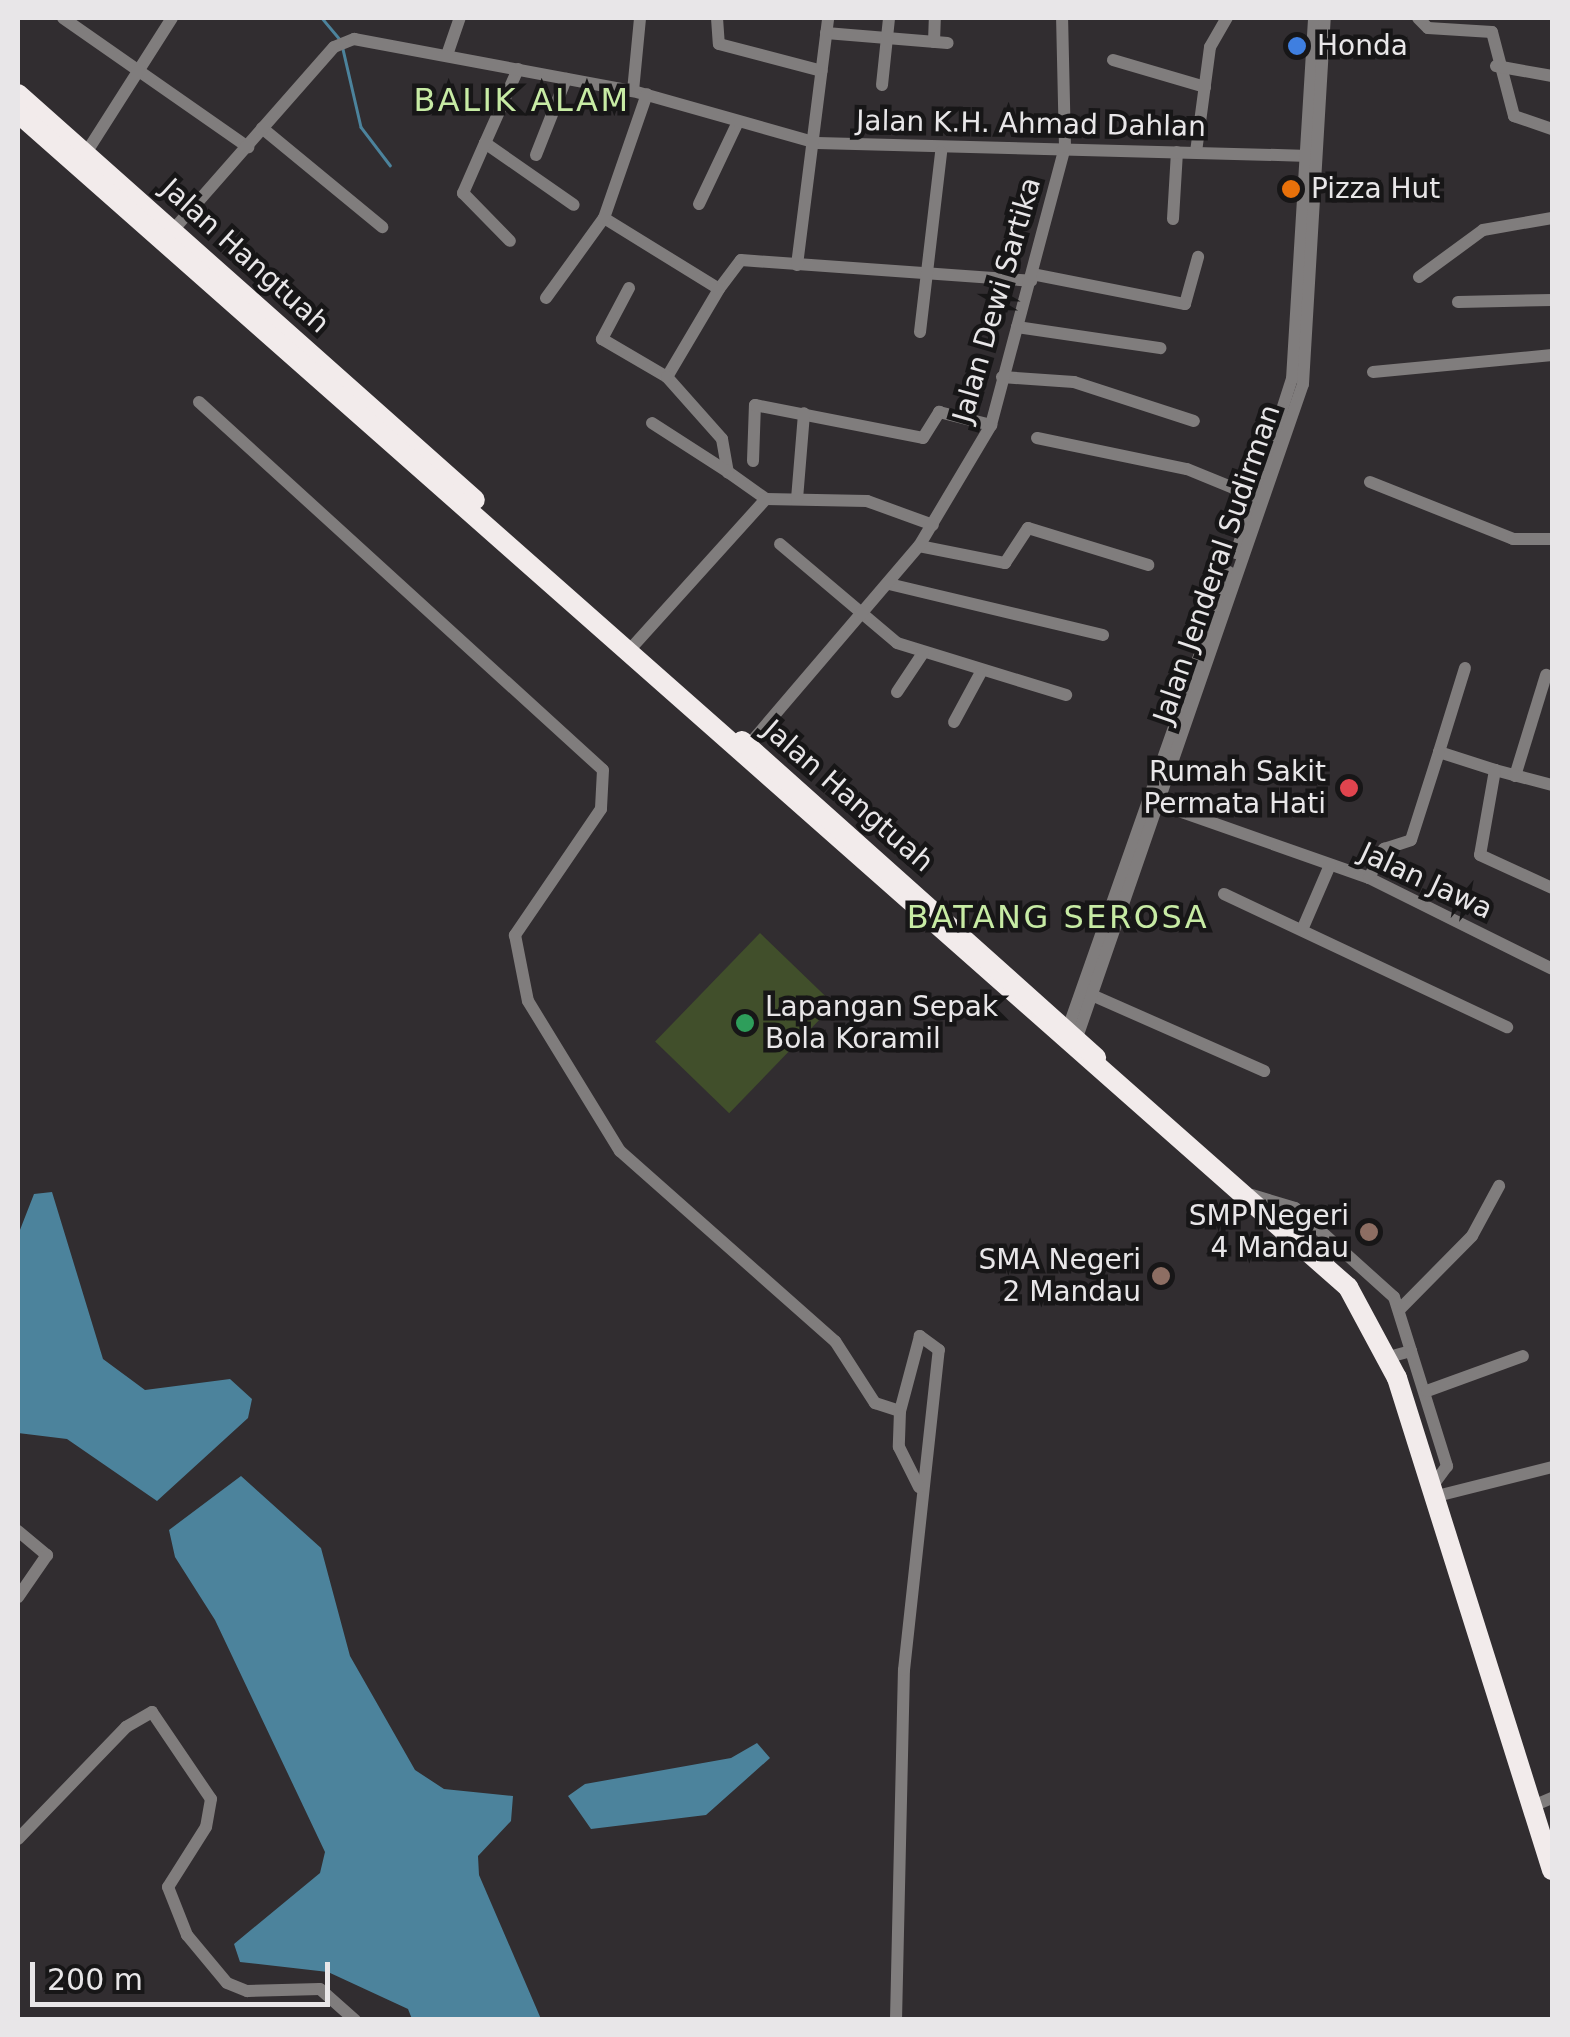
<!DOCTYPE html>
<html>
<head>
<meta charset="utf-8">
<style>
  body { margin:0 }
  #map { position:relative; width:1570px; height:2037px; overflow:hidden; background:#312d30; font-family:"DejaVu Sans",sans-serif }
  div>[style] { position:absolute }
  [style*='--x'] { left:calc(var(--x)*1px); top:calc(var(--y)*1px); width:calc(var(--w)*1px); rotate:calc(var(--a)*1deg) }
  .green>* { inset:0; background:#414f2b; transform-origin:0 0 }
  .water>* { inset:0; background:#4c839c }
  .stream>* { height:2.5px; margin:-1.25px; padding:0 1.25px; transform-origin:1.25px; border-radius:1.25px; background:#4c839c }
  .minor>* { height:12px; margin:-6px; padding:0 6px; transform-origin:6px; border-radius:6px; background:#807d7d }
  .highway>* { height:20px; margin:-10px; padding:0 10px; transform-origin:10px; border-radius:10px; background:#f2ebeb }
  .dots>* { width:28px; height:28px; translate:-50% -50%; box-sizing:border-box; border:5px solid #171617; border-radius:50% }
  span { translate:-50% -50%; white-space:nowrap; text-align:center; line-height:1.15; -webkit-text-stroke:9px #171617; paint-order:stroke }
  .poi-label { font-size:28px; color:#e8e6e8 }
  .left { translate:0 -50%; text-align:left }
  .right { translate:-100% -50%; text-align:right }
  .street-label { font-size:28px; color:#e8e6e8 }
  .quarter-label { font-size:32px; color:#c7eba4; letter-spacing:2.5px }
  .frame { position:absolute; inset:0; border:20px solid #e8e6e8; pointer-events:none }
  .scale { position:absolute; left:30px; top:1962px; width:300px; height:45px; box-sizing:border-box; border:5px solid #e8e6e8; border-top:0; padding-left:12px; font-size:30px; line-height:35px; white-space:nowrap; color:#e8e6e8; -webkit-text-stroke:8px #171617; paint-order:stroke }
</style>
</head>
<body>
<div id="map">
  <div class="green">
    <div style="left:760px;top:933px;width:103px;height:151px;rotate:44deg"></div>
  </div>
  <div class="water">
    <div style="clip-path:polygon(52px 1192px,103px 1359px,145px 1390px,230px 1379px,252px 1399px,248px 1418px,157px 1501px,67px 1439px,18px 1433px,18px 1235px,34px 1194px)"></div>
    <div style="clip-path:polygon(241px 1476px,321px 1548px,350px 1656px,415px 1770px,444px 1789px,513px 1796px,511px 1821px,478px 1856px,479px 1875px,541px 2019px,412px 2019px,408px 2009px,328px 1972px,240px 1962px,234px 1944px,320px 1873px,325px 1852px,215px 1620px,175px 1557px,169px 1530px)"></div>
    <div style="clip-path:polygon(757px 1743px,770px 1758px,706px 1815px,591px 1829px,568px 1796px,585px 1784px,731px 1758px)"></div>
  </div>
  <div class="stream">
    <div style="--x:322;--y:18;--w:30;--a:50"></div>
    <div style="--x:343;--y:49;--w:80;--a:77"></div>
    <div style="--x:361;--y:127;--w:48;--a:52.7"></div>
  </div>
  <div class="minor">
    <div style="--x:63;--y:18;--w:226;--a:34.9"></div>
    <div style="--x:717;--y:18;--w:26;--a:86"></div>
    <div style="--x:719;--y:44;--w:106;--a:14.7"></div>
    <div style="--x:1418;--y:18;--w:14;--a:45"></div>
    <div style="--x:1428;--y:28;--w:64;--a:3.6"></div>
    <div style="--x:1492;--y:32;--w:87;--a:75.3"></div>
    <div style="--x:1514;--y:116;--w:40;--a:18.9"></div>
    <div style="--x:826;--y:33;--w:122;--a:4.7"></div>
    <div style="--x:934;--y:42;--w:24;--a:-88"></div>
    <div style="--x:447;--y:55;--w:39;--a:-71"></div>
    <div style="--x:1113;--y:60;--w:96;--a:16.4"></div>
    <div style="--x:1496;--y:66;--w:57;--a:10.1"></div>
    <div style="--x:518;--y:69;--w:81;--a:114"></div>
    <div style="--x:485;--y:143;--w:108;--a:34.9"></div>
    <div style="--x:882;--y:85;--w:67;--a:-84"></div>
    <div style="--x:633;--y:91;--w:73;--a:-84.5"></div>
    <div style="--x:262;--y:128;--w:156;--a:39.5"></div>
    <div style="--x:485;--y:143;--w:55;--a:113.7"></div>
    <div style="--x:463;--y:193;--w:67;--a:45.6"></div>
    <div style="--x:1196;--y:152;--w:106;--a:-82.4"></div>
    <div style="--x:1210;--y:47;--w:34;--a:-60"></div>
    <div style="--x:86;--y:153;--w:160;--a:-57.5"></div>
    <div style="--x:536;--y:155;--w:82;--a:-68.5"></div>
    <div style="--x:699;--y:204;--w:91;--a:-64.6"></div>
    <div style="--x:604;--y:218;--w:135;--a:31.7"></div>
    <div style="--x:719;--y:289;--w:36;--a:-53"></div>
    <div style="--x:741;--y:260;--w:291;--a:4.1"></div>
    <div style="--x:1173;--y:219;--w:67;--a:-86.6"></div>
    <div style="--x:174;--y:229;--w:242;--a:-48.7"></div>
    <div style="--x:334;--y:47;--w:22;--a:-22"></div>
    <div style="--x:354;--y:39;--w:284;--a:10.6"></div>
    <div style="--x:633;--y:91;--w:191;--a:15.8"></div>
    <div style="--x:817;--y:143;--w:492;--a:1.5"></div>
    <div style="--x:797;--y:265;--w:249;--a:-82.8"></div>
    <div style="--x:1032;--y:274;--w:156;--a:11.1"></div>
    <div style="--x:1185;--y:304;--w:49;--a:-74.5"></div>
    <div style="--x:1419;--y:277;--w:79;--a:-36.3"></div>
    <div style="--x:1483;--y:230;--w:70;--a:-9.9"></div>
    <div style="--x:629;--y:288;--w:58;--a:117.9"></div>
    <div style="--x:602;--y:339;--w:75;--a:30.3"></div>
    <div style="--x:667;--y:377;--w:102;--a:-59.4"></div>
    <div style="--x:546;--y:298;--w:99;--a:-54.1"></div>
    <div style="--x:604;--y:218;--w:131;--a:-70.9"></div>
    <div style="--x:1458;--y:302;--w:94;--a:-1.2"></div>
    <div style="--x:1017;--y:327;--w:145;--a:8.4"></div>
    <div style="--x:920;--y:332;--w:181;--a:-83.3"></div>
    <div style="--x:1373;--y:372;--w:180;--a:-5.4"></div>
    <div style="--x:667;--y:377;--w:83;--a:48.4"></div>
    <div style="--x:722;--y:439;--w:34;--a:80"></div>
    <div style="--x:728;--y:472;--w:47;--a:35.4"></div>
    <div style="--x:766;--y:499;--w:101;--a:1.1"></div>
    <div style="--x:867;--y:501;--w:70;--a:20"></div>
    <div style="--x:1002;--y:377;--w:72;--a:4"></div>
    <div style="--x:1074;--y:382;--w:126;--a:18"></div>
    <div style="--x:199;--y:402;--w:546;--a:42.33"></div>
    <div style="--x:603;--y:770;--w:39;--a:93"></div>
    <div style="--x:601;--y:809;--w:153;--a:124.3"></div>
    <div style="--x:515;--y:935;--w:67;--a:78.9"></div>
    <div style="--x:528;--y:1001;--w:176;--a:58.5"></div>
    <div style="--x:620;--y:1151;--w:287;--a:41.5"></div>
    <div style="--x:835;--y:1341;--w:74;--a:57.2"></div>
    <div style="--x:875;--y:1403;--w:26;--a:18"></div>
    <div style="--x:652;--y:423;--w:90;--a:32.8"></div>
    <div style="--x:1037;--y:438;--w:153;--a:11.7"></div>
    <div style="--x:1187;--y:469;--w:77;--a:22.2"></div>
    <div style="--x:753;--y:461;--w:56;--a:-88"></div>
    <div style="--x:755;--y:405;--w:171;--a:11.1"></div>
    <div style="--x:923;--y:438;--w:31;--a:-58"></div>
    <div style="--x:939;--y:412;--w:54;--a:14"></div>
    <div style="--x:1370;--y:482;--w:154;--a:21.7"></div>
    <div style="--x:1513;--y:539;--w:39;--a:0"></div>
    <div style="--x:797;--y:499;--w:86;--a:-85.3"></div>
    <div style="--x:780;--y:544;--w:153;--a:40.2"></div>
    <div style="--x:897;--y:643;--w:177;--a:17.1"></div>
    <div style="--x:919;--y:546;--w:88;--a:11.2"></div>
    <div style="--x:1005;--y:563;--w:42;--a:-56.7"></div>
    <div style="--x:1028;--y:528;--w:126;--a:17.1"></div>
    <div style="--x:1236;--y:553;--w:183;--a:-72.2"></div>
    <div style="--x:1292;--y:379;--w:362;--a:-86.5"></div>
    <div style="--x:889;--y:584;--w:220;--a:13.4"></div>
    <div style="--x:634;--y:645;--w:197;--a:-47.9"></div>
    <div style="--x:1465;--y:668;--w:88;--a:107.2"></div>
    <div style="--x:1439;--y:752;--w:59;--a:17.8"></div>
    <div style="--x:897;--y:692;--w:47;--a:-56.3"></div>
    <div style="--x:954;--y:722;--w:55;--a:-61.6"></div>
    <div style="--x:748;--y:746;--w:263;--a:-49.5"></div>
    <div style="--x:919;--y:546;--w:141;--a:-59.2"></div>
    <div style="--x:991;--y:425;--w:288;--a:-75.1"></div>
    <div style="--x:1065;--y:147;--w:129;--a:-91.3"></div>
    <div style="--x:1515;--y:776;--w:106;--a:-72.9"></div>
    <div style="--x:1552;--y:785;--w:59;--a:-165.3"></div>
    <div style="--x:1495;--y:770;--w:86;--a:100"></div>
    <div style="--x:1480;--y:855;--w:79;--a:24.6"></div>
    <div style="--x:1162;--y:805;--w:219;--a:19.4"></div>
    <div style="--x:1369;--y:878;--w:204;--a:26.4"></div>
    <div style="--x:1369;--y:878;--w:33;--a:-63"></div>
    <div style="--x:1384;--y:849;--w:28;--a:-18"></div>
    <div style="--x:1411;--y:840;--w:92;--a:-72.3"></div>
    <div style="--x:1224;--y:894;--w:313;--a:25.2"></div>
    <div style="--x:1302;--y:930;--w:71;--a:-66.7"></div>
    <div style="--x:1094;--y:996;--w:186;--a:23.8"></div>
    <div style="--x:1066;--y:1034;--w:490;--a:-70.6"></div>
    <div style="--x:1074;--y:1046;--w:700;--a:-70.92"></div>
    <div style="--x:1303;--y:384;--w:367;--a:-86.6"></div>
    <div style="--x:1252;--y:1195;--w:45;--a:16.8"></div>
    <div style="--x:1295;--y:1208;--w:133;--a:42"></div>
    <div style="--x:1394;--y:1297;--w:57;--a:72.5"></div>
    <div style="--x:1411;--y:1351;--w:24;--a:165"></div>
    <div style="--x:1399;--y:1310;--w:104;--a:-45.4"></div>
    <div style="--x:1472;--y:1236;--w:57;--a:-61.6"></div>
    <div style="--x:1411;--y:1351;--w:121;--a:72.6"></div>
    <div style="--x:1447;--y:1466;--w:27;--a:126"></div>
    <div style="--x:1427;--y:1391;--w:102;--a:-20"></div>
    <div style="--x:1433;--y:1497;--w:123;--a:-14.1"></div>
    <div style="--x:18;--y:1531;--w:38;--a:40"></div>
    <div style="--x:47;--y:1555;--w:51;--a:124.6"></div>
    <div style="--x:1533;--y:1806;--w:21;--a:-23"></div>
    <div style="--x:18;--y:1839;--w:156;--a:-46"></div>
    <div style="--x:126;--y:1727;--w:30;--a:-30"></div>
    <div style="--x:152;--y:1712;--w:105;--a:55.9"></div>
    <div style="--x:211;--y:1799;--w:28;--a:100"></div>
    <div style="--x:206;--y:1827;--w:71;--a:122.3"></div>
    <div style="--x:168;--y:1887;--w:52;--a:68.4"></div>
    <div style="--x:187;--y:1935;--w:62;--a:50.2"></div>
    <div style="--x:227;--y:1983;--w:22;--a:22"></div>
    <div style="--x:247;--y:1991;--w:73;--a:-1.6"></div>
    <div style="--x:320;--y:1989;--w:47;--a:41.5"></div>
    <div style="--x:896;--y:2020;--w:350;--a:-88.7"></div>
    <div style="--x:904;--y:1670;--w:322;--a:-83.8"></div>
    <div style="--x:939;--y:1350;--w:24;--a:-144"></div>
    <div style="--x:920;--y:1336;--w:78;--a:104.9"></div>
    <div style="--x:900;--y:1411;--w:36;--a:92"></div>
    <div style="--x:899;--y:1447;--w:45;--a:63.4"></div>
  </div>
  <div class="highway">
    <div style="--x:18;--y:94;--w:611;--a:41.62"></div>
    <div style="--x:18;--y:113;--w:1774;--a:41.44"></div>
    <div style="--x:1348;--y:1287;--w:103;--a:61.7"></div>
    <div style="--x:1397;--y:1378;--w:516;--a:72.51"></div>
    <div style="--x:742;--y:741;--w:475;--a:41.8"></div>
  </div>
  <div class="dots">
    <div style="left:1297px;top:46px;background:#3f7fe0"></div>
    <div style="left:1291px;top:189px;background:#e8710a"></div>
    <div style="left:1349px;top:788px;background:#e0444e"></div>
    <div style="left:745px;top:1023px;background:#2e9e5b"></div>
    <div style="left:1369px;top:1232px;background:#8d6e63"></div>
    <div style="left:1161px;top:1276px;background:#8d6e63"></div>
  </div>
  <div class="poi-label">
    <span class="left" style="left:1317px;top:46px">Honda</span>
    <span class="left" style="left:1311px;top:189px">Pizza Hut</span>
    <span class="right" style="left:1326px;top:788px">Rumah Sakit<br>Permata Hati</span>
    <span class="left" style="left:765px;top:1023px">Lapangan Sepak<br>Bola Koramil</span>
    <span class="right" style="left:1349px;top:1232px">SMP Negeri<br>4 Mandau</span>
    <span class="right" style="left:1141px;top:1276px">SMA Negeri<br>2 Mandau</span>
  </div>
  <div class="street-label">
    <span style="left:1031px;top:124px;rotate:1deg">Jalan K.H. Ahmad Dahlan</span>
    <span style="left:245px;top:256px;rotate:42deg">Jalan Hangtuah</span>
    <span style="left:997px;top:300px;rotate:-74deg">Jalan Dewi Sartika</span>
    <span style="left:1217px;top:564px;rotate:-71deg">Jalan Jenderal Sudirman</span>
    <span style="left:848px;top:796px;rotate:41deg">Jalan Hangtuah</span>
    <span style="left:1426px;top:881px;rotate:25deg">Jalan Jawa</span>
  </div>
  <div class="quarter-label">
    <span style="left:522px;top:100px">BALIK ALAM</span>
    <span style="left:1058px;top:917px">BATANG SEROSA</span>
  </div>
  <div class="frame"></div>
  <div class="scale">200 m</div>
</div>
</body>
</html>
